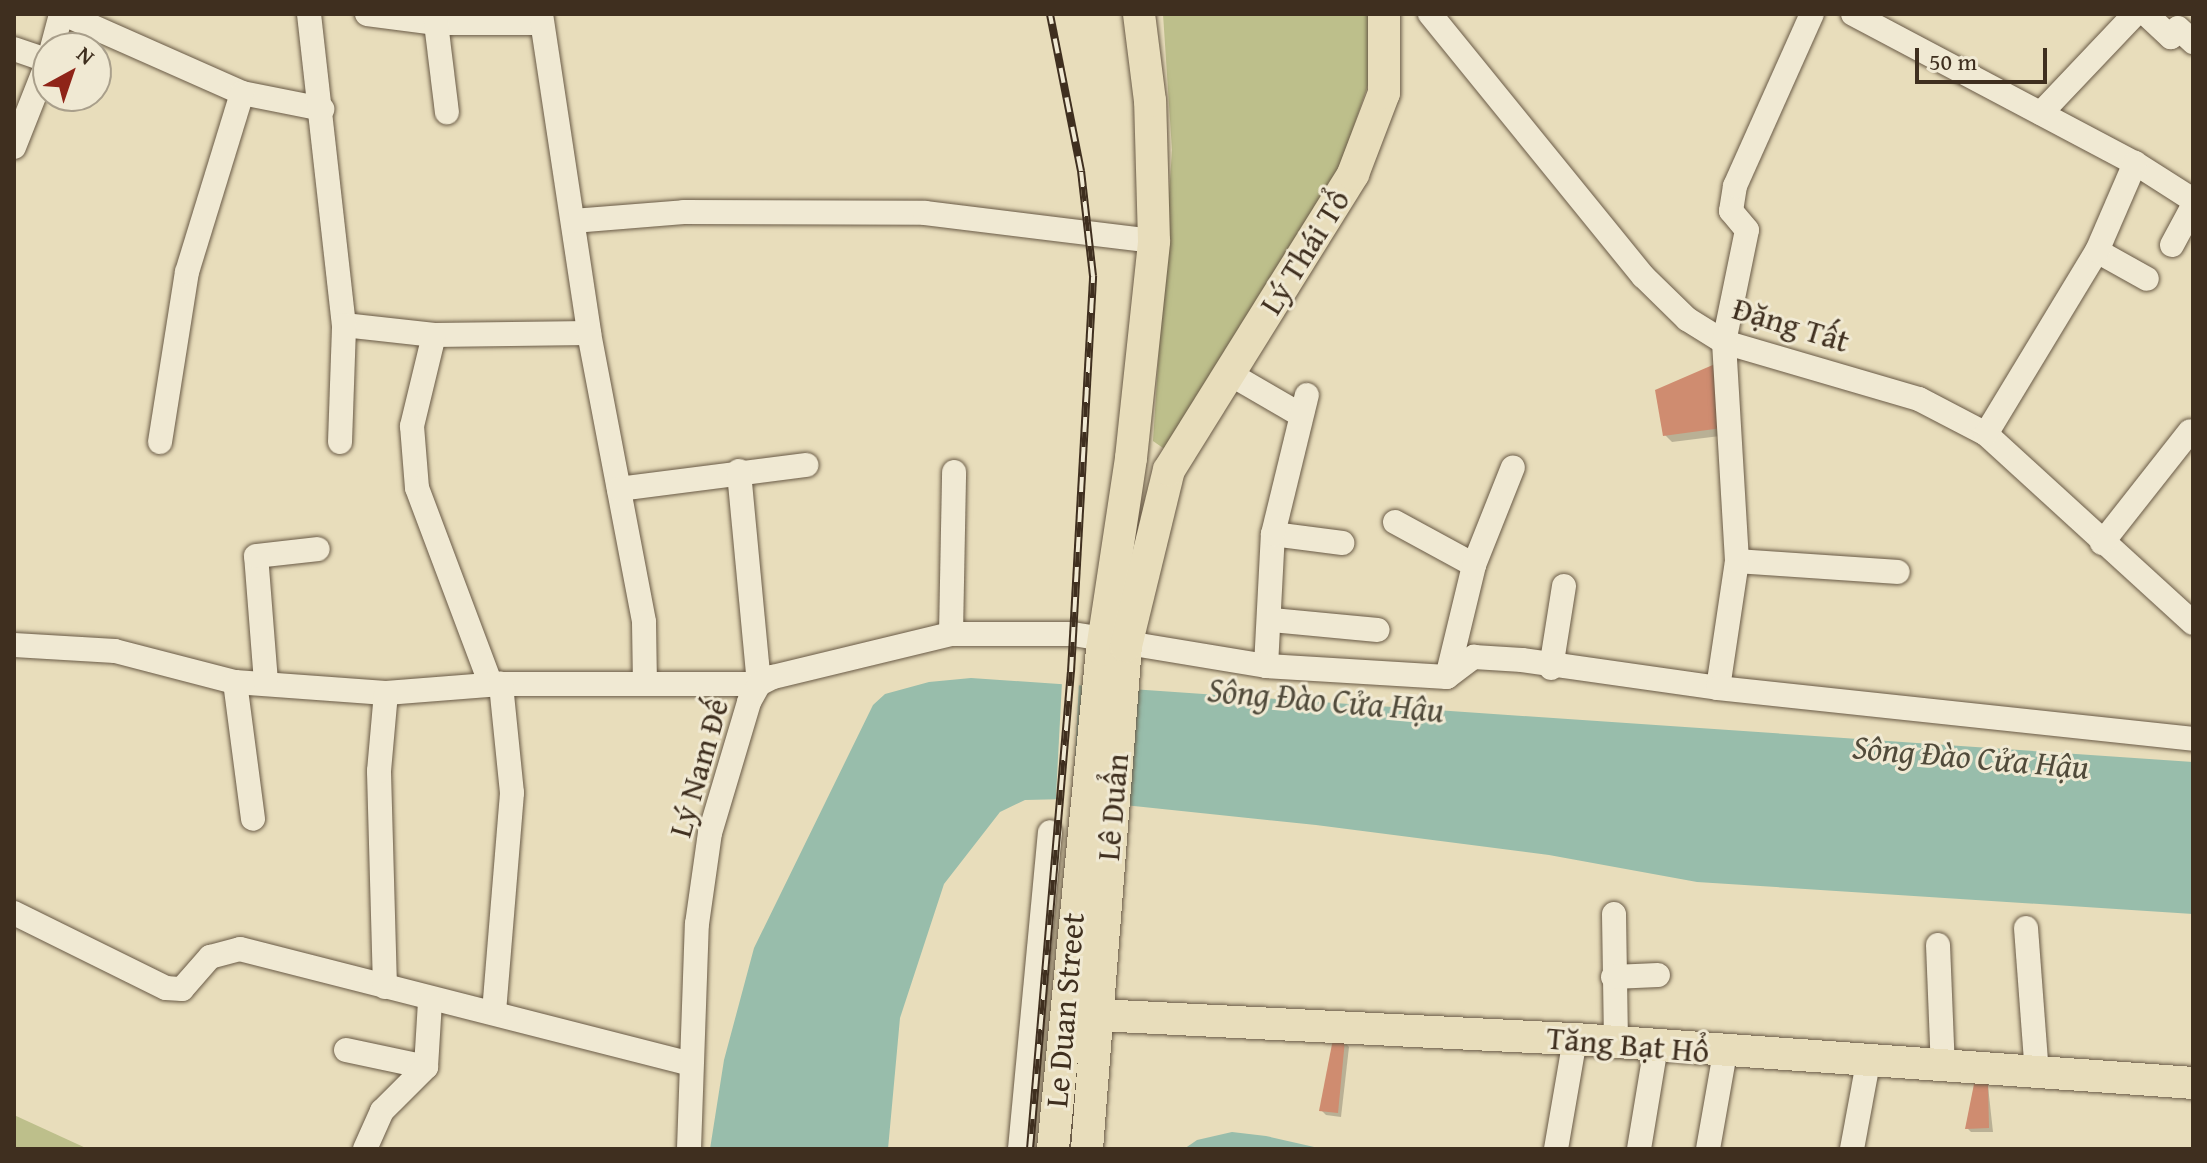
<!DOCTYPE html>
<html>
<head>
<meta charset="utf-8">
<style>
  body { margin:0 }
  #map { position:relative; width:2207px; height:1163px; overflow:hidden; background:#e8ddbb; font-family:"Gentium Book Plus",serif }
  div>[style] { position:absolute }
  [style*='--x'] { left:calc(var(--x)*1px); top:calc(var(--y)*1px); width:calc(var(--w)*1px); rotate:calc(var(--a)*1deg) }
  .green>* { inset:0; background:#bdbf8b }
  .water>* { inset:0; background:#98bdab }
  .pier>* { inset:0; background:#e8ddbb; transform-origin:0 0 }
  .shadow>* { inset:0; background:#0003 }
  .building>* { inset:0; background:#cf8c70 }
  .roads { filter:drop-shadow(0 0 2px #695a46) drop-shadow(0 0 2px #695a46) }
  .minor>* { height:24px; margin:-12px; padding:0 12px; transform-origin:12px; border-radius:12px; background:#f0e9d3 }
  .major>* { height:32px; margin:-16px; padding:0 16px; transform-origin:16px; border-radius:16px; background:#e8ddbb }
  .rail>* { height:8px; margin-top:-4px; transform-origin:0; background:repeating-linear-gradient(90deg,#f0e9d3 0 15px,#3f2f1f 0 30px); box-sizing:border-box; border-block:2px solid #3f2f1f }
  span { translate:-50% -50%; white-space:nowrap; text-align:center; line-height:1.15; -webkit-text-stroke:6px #f0e9d3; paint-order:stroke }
  .street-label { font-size:32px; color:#3f2f1f }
  .water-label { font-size:34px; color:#514b3b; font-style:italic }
  .frame { position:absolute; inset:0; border:16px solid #3f2f1f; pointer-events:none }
  .north { position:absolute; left:32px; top:32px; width:80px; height:80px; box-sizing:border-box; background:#f0e9d3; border:2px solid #a99f8b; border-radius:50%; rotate:40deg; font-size:22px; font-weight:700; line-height:32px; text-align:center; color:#3f2f1f }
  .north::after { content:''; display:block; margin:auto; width:28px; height:36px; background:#8f2418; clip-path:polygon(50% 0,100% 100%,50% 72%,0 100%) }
  .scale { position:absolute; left:1915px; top:48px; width:132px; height:36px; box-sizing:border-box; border:4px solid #3f2f1f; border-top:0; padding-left:10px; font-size:24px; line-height:28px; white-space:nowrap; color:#3f2f1f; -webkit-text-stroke:6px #f0e9d3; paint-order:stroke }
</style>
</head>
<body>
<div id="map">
  <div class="green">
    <div style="clip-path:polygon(1163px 14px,1368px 14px,1370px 45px,1368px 85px,1340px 166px,1173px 445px,1163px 448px,1153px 441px,1172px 150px)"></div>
    <div style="clip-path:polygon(14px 1115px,88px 1149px,14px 1149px)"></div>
  </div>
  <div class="water">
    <div style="clip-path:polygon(971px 678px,2193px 762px,2193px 914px,1697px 882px,1549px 855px,1316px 825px,1067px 799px,1025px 800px,1000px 812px,944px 884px,900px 1018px,888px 1149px,710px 1149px,724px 1060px,754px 948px,873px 705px,885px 694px,929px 682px)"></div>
    <div style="clip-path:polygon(1232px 1132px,1266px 1136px,1323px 1149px,1184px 1149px,1197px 1140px)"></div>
  </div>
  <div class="pier">
    <div style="left:1062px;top:682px;width:17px;height:123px;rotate:3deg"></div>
  </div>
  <div class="shadow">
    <div style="clip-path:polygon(1657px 392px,1728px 435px,1672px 442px,1665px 435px)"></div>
    <div style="clip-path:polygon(1345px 1042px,1349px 1047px,1341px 1117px,1326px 1115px,1321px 1110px)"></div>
    <div style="clip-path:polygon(1988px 1086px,1993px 1132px,1971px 1132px,1967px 1128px)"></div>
  </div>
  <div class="building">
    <div style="clip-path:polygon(1715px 364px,1722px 428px,1663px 436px,1655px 390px)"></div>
    <div style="clip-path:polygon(1333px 1039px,1345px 1040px,1338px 1113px,1319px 1111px)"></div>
    <div style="clip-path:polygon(1974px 1084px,1988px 1084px,1989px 1128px,1965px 1129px)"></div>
  </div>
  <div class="roads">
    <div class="minor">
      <div style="--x:64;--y:14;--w:195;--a:23.9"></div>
      <div style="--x:242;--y:93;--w:82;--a:11.3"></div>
      <div style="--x:309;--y:14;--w:313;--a:83.6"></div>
      <div style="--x:344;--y:325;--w:91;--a:6.3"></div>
      <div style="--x:434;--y:335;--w:155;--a:-0.7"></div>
      <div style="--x:367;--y:14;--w:70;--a:7.4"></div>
      <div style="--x:436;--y:23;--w:105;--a:0"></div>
      <div style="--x:541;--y:14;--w:323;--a:81.4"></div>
      <div style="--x:589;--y:333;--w:294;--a:79.2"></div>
      <div style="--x:644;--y:622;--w:62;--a:89.1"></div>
      <div style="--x:1430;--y:14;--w:338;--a:50.9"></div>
      <div style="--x:1643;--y:276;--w:62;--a:44.3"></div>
      <div style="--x:1687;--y:319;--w:44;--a:31.9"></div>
      <div style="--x:1724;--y:342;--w:203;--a:16.3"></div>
      <div style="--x:1919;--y:399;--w:76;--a:27.6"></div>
      <div style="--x:1986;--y:434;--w:280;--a:42.4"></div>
      <div style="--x:1853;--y:14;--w:319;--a:27.9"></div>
      <div style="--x:2135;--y:163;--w:69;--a:32.5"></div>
      <div style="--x:2146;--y:14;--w:34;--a:43"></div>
      <div style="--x:2171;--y:37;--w:11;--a:-52"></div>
      <div style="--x:2178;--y:28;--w:21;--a:43"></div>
      <div style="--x:436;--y:23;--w:90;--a:83"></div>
      <div style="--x:52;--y:48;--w:35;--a:-75"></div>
      <div style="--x:14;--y:49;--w:36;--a:19"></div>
      <div style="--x:2041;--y:113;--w:137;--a:-46.5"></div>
      <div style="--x:14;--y:147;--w:92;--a:-68.4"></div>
      <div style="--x:573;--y:221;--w:111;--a:-4.6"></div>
      <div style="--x:684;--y:212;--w:241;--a:0.2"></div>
      <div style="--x:925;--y:213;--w:231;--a:7"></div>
      <div style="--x:2172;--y:245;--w:44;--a:-61.7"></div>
      <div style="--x:2097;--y:251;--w:57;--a:29.2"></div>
      <div style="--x:434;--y:335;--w:94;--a:103.6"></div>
      <div style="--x:412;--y:426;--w:62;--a:85.4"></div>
      <div style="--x:417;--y:488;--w:210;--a:69.4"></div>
      <div style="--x:1230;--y:374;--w:80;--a:30.1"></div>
      <div style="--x:1986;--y:434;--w:214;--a:-58.8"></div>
      <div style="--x:2097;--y:251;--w:96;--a:-66.6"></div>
      <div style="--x:160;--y:442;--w:172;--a:-81"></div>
      <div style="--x:187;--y:272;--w:187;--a:-72.9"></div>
      <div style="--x:340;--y:442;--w:117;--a:-88"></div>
      <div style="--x:619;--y:489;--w:189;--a:-7.3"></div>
      <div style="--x:1395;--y:522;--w:90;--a:28.6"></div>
      <div style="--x:1273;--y:534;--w:70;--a:7.4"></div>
      <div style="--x:2102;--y:543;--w:142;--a:-51.8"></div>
      <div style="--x:1737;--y:561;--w:161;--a:3.9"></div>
      <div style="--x:1272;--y:620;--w:106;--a:5.4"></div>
      <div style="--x:951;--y:634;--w:162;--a:-88.9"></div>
      <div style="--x:14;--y:645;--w:101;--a:3.4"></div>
      <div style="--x:115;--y:651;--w:124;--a:14.5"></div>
      <div style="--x:235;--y:682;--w:151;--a:4.2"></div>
      <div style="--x:386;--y:693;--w:115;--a:-4.5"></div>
      <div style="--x:501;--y:684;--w:258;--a:0"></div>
      <div style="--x:759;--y:684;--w:214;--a:-95.4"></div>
      <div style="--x:1266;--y:666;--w:132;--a:-87"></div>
      <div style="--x:1273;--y:534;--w:143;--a:-76.3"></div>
      <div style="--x:1551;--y:668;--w:83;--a:-81"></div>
      <div style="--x:1447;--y:677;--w:115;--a:-76.4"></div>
      <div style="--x:1474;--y:565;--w:105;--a:-68.3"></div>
      <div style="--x:235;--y:682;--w:138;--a:82.5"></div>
      <div style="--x:266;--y:682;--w:126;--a:-94.5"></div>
      <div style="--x:256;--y:556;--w:62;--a:-6.4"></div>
      <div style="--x:1718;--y:688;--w:128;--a:-81.5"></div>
      <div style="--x:1737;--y:561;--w:219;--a:-93.4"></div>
      <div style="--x:1724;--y:342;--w:114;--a:-78.4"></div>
      <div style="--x:1747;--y:230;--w:25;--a:-130"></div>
      <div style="--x:1731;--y:211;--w:25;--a:-81"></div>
      <div style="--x:1735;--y:186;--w:188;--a:-65.9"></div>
      <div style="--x:14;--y:913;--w:169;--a:26.3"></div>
      <div style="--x:166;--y:988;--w:16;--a:4"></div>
      <div style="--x:182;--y:989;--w:43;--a:-48.8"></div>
      <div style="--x:210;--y:957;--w:31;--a:-15"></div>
      <div style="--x:240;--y:949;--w:464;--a:14.3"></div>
      <div style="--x:1614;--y:914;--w:129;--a:89.1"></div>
      <div style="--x:2026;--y:928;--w:145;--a:85.7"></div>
      <div style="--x:1938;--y:945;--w:123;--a:87.7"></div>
      <div style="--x:1613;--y:977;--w:45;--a:-2.5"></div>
      <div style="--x:385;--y:987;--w:216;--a:-91.6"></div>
      <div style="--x:379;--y:771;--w:78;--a:-84.9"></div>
      <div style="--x:494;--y:1012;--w:220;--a:-85.3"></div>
      <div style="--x:512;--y:793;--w:110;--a:-95.8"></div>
      <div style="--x:346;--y:1050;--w:82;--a:12"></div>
      <div style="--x:365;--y:1149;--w:42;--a:-65.9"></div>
      <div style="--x:382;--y:1111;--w:62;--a:-45"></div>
      <div style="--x:426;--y:1067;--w:66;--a:-86.5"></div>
      <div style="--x:689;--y:1149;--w:225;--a:-88"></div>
      <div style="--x:697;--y:924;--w:92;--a:-81.9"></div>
      <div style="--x:710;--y:833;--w:137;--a:-73.4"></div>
      <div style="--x:749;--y:702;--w:21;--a:-61"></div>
      <div style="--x:759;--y:684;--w:16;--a:-27"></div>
      <div style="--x:773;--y:677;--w:183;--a:-13.6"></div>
      <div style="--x:951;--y:634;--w:122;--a:0"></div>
      <div style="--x:1073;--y:634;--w:196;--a:9.4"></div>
      <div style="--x:1266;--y:666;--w:181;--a:3.5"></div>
      <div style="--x:1447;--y:677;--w:34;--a:-37"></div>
      <div style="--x:1474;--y:657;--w:48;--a:3.6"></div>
      <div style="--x:1522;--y:660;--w:198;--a:8.1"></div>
      <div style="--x:1718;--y:688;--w:478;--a:6.1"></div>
      <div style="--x:1020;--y:1149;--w:318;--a:-84.6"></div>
      <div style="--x:1556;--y:1149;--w:112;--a:-80.2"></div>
      <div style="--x:1639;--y:1149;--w:104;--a:-80.6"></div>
      <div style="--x:1708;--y:1149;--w:97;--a:-80"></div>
      <div style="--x:1852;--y:1149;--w:87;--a:-79.5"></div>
    </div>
    <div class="major">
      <div style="--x:1078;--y:1014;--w:498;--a:2.9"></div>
      <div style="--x:1575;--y:1039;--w:620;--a:4.07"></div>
      <div style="--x:1053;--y:1149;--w:501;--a:-84.39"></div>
      <div style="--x:1102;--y:650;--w:194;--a:-81.4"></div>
      <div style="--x:1131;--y:458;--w:218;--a:-83.9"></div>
      <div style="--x:1154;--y:241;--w:140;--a:-91.6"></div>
      <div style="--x:1150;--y:101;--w:88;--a:-97.2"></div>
      <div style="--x:1087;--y:1149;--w:505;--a:-85.57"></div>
      <div style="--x:1126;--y:646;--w:181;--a:-76.3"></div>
      <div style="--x:1169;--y:470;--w:349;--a:-58.1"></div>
      <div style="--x:1353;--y:174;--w:87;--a:-69.1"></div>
      <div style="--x:1384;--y:93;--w:79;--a:-90"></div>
    </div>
  </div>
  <div class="rail">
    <div style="--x:1030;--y:1149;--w:479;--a:-85.1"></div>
    <div style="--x:1071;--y:672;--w:397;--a:-86.8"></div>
    <div style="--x:1093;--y:276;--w:106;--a:-96.5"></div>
    <div style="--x:1081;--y:171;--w:160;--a:-101.2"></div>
  </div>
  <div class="street-label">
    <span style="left:1305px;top:252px;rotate:-58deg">Lý Thái Tổ</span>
    <span style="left:1791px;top:325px;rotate:17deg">Đặng Tất</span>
    <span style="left:699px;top:768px;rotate:-74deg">Lý Nam Đế</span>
    <span style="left:1113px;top:807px;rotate:-85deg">Lê Duẩn</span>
    <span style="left:1065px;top:1010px;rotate:-85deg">Le Duan Street</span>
    <span style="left:1628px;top:1045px;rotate:5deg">Tăng Bạt Hổ</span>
  </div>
  <div class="water-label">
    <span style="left:1326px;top:699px;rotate:5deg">Sông Đào Cửa Hậu</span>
    <span style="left:1971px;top:756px;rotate:5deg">Sông Đào Cửa Hậu</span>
  </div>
  <div class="frame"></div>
  <div class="north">N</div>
  <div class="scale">50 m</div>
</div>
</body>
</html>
